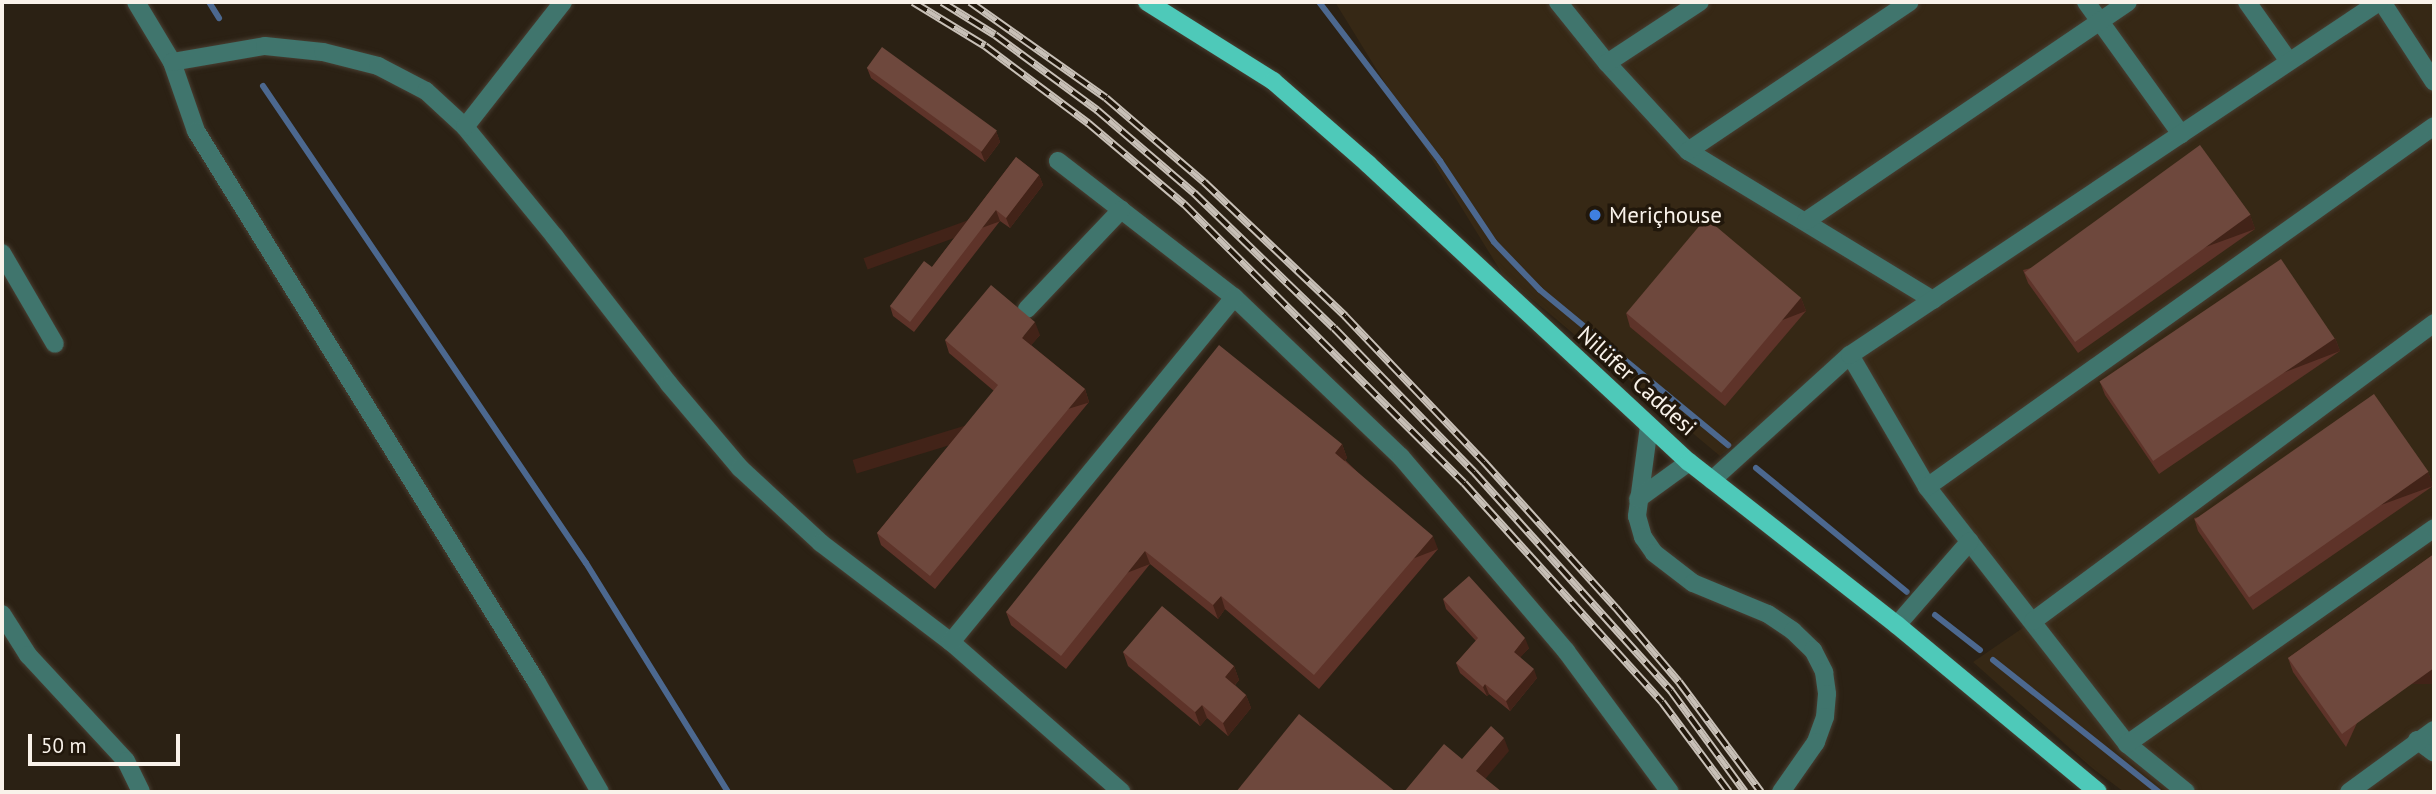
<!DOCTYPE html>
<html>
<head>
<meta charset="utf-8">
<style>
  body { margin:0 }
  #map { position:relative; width:2436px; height:794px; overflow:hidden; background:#2b2114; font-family:"PT Sans",sans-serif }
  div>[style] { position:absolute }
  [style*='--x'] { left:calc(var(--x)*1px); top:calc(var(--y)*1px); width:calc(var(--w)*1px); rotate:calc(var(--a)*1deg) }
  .built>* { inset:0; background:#362815 }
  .stream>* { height:6px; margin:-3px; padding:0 3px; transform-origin:3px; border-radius:3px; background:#4c688f }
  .roads { filter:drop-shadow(0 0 2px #483e32) drop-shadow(0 0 2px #483e32) }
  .minor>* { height:18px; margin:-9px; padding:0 9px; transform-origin:9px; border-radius:9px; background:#40756d }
  .major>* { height:18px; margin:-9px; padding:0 9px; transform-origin:9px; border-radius:9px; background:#4ec9b9 }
  .rail>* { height:8px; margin-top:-4px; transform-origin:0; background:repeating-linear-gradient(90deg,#21170b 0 16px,#c8c0b7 0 32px); box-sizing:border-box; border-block:2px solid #c8c0b7 }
  .wall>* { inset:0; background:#5e3329 }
  .shaded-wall>* { inset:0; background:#422318; transform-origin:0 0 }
  .building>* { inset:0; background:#6e483d; transform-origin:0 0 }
  .dots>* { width:19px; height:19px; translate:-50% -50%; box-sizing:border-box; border:4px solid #21170b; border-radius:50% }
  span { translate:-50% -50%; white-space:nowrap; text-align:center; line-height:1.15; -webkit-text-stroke:7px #21170b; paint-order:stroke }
  .poi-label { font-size:23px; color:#f9f2ea }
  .left { translate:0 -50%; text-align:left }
  .street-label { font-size:23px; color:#f9f2ea }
  .frame { position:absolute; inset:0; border:4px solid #f9f2ea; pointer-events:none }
  .scale { position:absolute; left:28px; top:734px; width:152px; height:32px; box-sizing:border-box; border:4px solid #f9f2ea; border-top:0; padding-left:9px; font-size:21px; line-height:24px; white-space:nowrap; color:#f9f2ea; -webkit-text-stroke:5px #21170b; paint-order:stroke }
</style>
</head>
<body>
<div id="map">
  <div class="built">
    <div style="clip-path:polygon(1335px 2px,2434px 2px,2434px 792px,2124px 792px,2092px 768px,1973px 662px,2033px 621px,1927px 487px,1850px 356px,1720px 456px,1503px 275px)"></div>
  </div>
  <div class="stream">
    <div style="--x:209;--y:2;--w:19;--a:58"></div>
    <div style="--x:1319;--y:2;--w:200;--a:52.7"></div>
    <div style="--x:1440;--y:161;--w:97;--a:56.3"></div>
    <div style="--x:1494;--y:242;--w:66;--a:46.2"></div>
    <div style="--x:1540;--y:290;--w:244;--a:39.5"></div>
    <div style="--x:263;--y:86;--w:576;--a:55.9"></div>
    <div style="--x:586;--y:563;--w:269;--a:58.2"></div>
    <div style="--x:1756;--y:468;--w:195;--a:39.4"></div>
    <div style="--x:1935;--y:615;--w:57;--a:37.9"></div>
    <div style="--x:1993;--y:660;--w:212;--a:38.5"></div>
  </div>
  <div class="roads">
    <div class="minor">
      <div style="--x:136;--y:2;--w:70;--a:59"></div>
      <div style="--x:172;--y:62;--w:73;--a:70.8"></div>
      <div style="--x:196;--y:131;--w:647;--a:58.28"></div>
      <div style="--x:536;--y:681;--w:128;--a:60"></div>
      <div style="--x:1558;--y:2;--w:78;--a:51.2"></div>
      <div style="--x:1607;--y:63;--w:120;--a:47.4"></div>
      <div style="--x:1688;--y:151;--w:287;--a:31.3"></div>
      <div style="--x:2086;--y:2;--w:163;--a:54.3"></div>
      <div style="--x:2247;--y:2;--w:71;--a:54.7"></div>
      <div style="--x:2382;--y:2;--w:95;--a:57"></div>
      <div style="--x:172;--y:62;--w:94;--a:-9.8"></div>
      <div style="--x:265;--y:46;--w:58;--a:5.9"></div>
      <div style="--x:323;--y:52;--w:57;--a:14.3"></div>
      <div style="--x:378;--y:66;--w:54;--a:27.5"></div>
      <div style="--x:426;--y:91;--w:53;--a:42.7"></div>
      <div style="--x:465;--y:127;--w:142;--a:50.7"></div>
      <div style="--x:555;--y:237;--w:186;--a:52.2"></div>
      <div style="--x:669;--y:384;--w:110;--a:49.8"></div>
      <div style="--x:740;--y:468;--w:110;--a:42.8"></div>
      <div style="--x:821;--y:543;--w:163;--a:37.3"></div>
      <div style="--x:951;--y:642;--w:227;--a:41.3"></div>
      <div style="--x:1607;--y:63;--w:111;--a:-33.3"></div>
      <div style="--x:465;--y:127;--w:159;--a:-51.9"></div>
      <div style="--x:1688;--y:151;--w:267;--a:-33.9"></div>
      <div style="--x:1058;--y:161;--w:222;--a:37.7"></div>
      <div style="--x:1234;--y:297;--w:231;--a:43.8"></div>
      <div style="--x:1401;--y:457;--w:255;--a:49.6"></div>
      <div style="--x:1566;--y:651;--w:175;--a:53.6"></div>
      <div style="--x:1806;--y:221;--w:389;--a:-34.2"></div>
      <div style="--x:2;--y:253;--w:105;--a:59.8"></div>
      <div style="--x:1027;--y:309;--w:137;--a:-46.5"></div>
      <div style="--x:1850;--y:355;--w:153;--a:59.7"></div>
      <div style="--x:1927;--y:487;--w:326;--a:52.1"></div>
      <div style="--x:2127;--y:744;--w:76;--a:39.1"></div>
      <div style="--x:1649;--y:426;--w:91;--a:97.6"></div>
      <div style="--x:1637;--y:516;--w:22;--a:74"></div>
      <div style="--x:1643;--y:537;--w:19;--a:55"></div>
      <div style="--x:1654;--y:553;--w:49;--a:37.6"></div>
      <div style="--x:1693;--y:583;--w:81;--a:22.5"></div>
      <div style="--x:1768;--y:614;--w:30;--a:34"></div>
      <div style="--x:1793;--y:631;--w:28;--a:44"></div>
      <div style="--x:1813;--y:650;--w:25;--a:63"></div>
      <div style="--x:1824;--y:672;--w:22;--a:82"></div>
      <div style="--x:1827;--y:694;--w:23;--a:95"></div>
      <div style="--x:1825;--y:717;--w:27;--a:110"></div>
      <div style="--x:1816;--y:742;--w:61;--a:125"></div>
      <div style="--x:1712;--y:480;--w:186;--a:-42.2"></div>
      <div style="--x:1850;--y:355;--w:636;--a:-33.72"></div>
      <div style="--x:1927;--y:487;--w:622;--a:-35.45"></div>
      <div style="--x:1638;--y:499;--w:63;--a:-36"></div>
      <div style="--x:2;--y:614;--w:49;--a:57.6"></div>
      <div style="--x:28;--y:655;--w:144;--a:47.2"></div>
      <div style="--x:126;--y:761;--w:34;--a:64"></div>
      <div style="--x:2033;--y:621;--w:500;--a:-36.6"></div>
      <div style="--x:1897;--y:625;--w:111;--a:-49"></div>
      <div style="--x:951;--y:642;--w:446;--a:-50.6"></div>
      <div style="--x:2417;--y:740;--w:21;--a:37"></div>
      <div style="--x:2127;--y:744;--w:375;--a:-35.1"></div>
      <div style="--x:2349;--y:792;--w:105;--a:-36.1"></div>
    </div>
    <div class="major">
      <div style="--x:1147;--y:2;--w:149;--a:32.1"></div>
      <div style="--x:1273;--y:81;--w:126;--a:41.1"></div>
      <div style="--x:1368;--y:164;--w:438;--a:42.9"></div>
      <div style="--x:1689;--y:462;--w:264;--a:38.1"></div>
      <div style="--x:1897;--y:625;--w:261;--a:39.7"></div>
    </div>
  </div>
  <div class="rail">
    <div style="--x:913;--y:2;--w:84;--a:31.4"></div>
    <div style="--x:985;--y:46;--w:129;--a:36.8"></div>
    <div style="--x:1088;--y:123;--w:126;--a:40.2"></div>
    <div style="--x:1184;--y:204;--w:395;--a:44.9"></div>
    <div style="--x:1464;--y:483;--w:295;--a:47.9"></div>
    <div style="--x:1662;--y:702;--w:112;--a:53.3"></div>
    <div style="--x:942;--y:2;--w:62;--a:31.9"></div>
    <div style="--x:995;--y:35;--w:127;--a:36.3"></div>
    <div style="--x:1097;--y:110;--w:128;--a:40.6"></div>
    <div style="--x:1194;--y:193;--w:194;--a:44"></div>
    <div style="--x:1334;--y:328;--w:201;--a:45.8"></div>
    <div style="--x:1474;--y:472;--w:295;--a:48"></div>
    <div style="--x:1671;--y:691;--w:125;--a:53.8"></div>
    <div style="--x:970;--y:2;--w:166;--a:35.2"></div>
    <div style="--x:1106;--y:98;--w:129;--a:40.6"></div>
    <div style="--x:1204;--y:182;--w:195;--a:43.5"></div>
    <div style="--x:1345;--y:316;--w:202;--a:46.4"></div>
    <div style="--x:1484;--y:462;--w:197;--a:47.9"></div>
    <div style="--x:1616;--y:608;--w:97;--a:49.6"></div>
    <div style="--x:1679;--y:682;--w:137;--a:53.3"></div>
  </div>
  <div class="wall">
    <div style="clip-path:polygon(867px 68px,996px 131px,1000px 142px,985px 162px,871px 78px)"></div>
    <div style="clip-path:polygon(1016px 157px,1039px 175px,1043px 185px,1010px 228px,1000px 221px,914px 332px,893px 316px,890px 306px,932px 267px)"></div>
    <div style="clip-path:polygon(2250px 215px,2255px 229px,2078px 353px,2028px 283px,2023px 270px)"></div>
    <div style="clip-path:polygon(1801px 298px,1806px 311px,1725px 406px,1630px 327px,1626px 313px)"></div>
    <div style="clip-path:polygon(1040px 335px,1031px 345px,1085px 389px,1089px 402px,935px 589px,881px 545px,877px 533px,994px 391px,949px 353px,945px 340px)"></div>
    <div style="clip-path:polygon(2335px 338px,2340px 351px,2159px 474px,2105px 395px,2100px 382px)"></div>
    <div style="clip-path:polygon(1342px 444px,1347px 458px,1345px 460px,1438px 549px,1319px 689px,1225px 609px,1218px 619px,1150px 564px,1066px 669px,1011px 625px,1006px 612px)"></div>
    <div style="clip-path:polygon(2428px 472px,2433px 486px,2253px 610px,2198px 531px,2194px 518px)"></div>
    <div style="clip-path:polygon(2434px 554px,2346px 747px,2293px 672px,2288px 658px)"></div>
    <div style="clip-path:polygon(1443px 599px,1529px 648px,1520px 657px,1537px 678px,1510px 711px,1489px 694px,1487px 696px,1460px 673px,1456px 663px,1476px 641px,1446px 609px)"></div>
    <div style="clip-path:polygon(1123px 652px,1234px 666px,1239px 680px,1235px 685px,1246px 695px,1251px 708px,1228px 736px,1207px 718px,1200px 726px,1128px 666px)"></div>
  </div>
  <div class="shaded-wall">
    <div style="clip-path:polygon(996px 131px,1000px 142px,985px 162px,981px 152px)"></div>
    <div style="clip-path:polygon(1039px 175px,1043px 185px,1010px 228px,1006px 218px)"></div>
    <div style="left:996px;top:210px;width:12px;height:141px;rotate:70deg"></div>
    <div style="left:2250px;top:215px;width:15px;height:217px;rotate:70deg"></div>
    <div style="left:1801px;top:298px;width:14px;height:125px;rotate:69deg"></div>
    <div style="clip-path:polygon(1035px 322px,1040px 335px,1027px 350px,1022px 338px)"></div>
    <div style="left:2335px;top:338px;width:14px;height:219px;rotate:69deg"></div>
    <div style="left:1085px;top:389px;width:14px;height:243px;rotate:73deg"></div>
    <div style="clip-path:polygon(1342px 444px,1347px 458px,1340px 466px,1335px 453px)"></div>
    <div style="left:2428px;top:472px;width:15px;height:219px;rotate:70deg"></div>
    <div style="left:1433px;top:536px;width:14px;height:183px;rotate:69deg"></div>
    <div style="left:1145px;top:551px;width:14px;height:134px;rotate:69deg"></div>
    <div style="clip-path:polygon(1221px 596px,1225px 609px,1218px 619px,1213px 605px)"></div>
    <div style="clip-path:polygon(1525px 638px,1529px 648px,1517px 661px,1514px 652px)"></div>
    <div style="clip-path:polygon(1234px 666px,1239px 680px,1230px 690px,1225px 677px)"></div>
    <div style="left:2434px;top:668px;width:16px;height:113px;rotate:90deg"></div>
    <div style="clip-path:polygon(1534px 669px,1537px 678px,1510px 711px,1506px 701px)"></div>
    <div style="clip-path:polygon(1485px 684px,1489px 694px,1487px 696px,1483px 687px)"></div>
    <div style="clip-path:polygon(1246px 695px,1251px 708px,1228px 736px,1223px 723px)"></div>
    <div style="clip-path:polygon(1202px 705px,1207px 718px,1200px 726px,1195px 712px)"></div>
    <div style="clip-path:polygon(1504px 738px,1509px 751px,1481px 784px,1476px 771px)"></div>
  </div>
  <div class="building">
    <div style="left:882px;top:47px;width:142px;height:26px;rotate:36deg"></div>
    <div style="left:2200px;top:145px;width:86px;height:217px;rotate:54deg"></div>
    <div style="clip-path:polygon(1016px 157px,1039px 175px,1006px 218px,996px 210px,910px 322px,890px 306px,924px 261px,932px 267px)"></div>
    <div style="left:1706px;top:218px;width:124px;height:124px;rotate:40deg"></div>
    <div style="left:2281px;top:259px;width:96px;height:219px;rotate:56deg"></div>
    <div style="clip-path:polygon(991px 285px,1035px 322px,1022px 338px,1085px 389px,930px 576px,877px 533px,998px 385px,945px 340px)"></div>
    <div style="clip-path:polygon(1219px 345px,1342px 444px,1335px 453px,1433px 536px,1314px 675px,1221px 596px,1213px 605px,1145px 551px,1061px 656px,1006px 612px)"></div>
    <div style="left:2374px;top:394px;width:95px;height:219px;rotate:55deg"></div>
    <div style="clip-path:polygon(2434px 554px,2434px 668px,2342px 734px,2288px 658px)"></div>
    <div style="clip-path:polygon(1469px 576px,1525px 638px,1514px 652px,1534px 669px,1506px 701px,1485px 684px,1483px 687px,1456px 663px,1478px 638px,1443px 599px)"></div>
    <div style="clip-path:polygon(1162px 606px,1234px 666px,1225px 677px,1246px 695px,1223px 723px,1202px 705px,1195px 712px,1123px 652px)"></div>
    <div style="clip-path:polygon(1299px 714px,1396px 792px,1236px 792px)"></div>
    <div style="clip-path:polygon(1491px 726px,1504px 738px,1476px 771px,1502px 792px,1404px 792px,1444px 744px,1462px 759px)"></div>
  </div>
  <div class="dots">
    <div style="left:1595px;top:215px;background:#3f7fe0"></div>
  </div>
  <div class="poi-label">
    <span class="left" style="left:1609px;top:215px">Meriçhouse</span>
  </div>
  <div class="street-label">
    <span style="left:1637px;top:381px;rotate:42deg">Nilüfer Caddesi</span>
  </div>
  <div class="frame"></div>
  <div class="scale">50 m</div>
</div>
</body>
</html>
